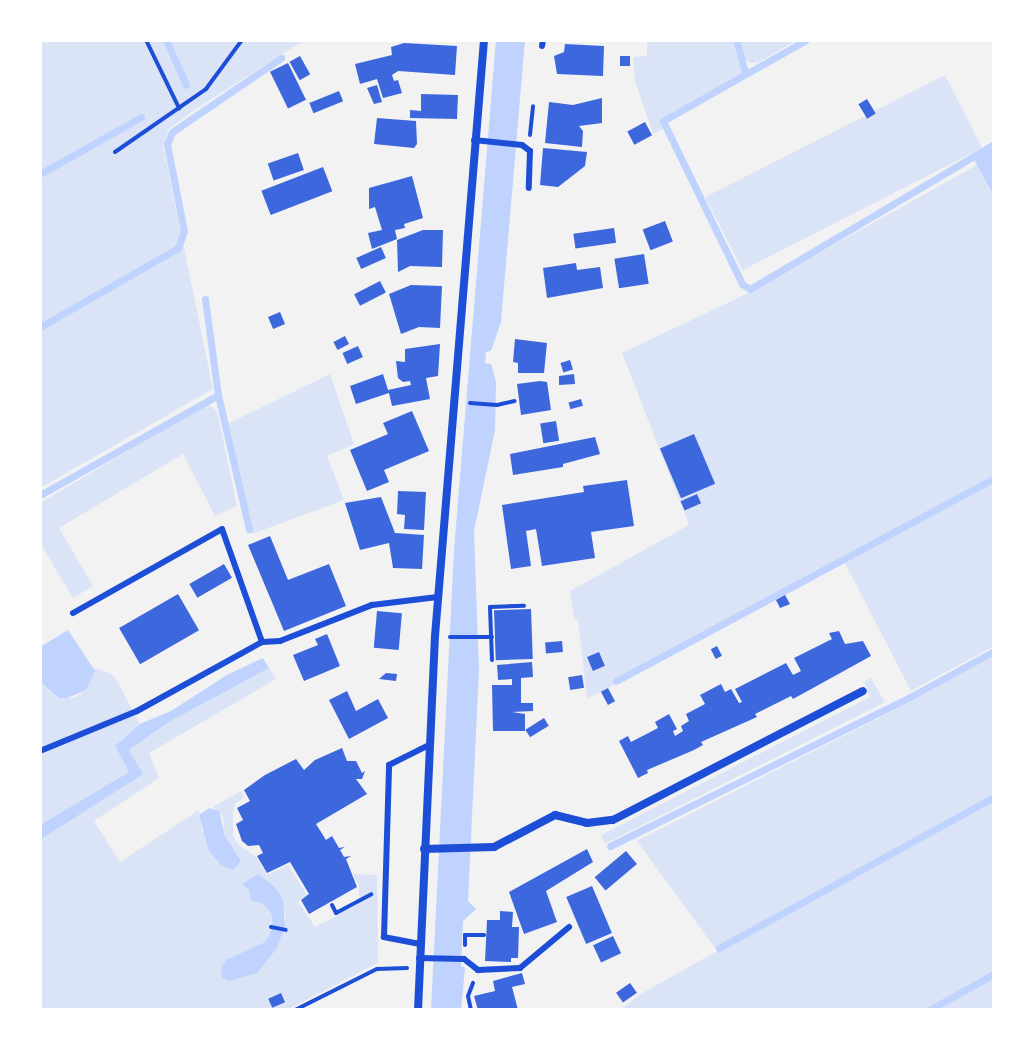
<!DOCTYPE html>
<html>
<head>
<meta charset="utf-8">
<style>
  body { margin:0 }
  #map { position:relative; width:1034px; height:1050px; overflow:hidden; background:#f2f2f2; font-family:"Source Sans 3",sans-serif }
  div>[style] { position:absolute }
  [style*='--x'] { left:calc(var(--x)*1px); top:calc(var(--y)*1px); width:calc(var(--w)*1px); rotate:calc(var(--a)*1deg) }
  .green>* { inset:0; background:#dbe4f7; transform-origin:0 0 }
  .water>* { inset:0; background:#bfd3fe }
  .stream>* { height:7px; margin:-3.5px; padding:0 3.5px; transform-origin:3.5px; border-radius:3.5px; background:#bfd3fe }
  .building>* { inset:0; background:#3d67dc; transform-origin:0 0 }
  .path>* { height:4px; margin:-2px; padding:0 2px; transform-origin:2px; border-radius:2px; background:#1d4ed8 }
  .service>* { height:6px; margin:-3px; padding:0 3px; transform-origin:3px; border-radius:3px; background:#1d4ed8 }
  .minor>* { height:8px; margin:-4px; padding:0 4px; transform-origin:4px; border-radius:4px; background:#1d4ed8 }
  span { translate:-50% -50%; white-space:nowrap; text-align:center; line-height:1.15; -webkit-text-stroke:6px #fff; paint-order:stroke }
  .frame { position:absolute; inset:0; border:42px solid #fff; pointer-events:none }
</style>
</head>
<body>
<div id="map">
  <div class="green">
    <div style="clip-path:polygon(40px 40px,305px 40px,197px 108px,169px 129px,163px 145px,213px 389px,40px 488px)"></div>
    <div style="clip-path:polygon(647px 40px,733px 40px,743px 74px,661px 119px,664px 128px,653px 134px,635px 81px,633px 57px,647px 56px)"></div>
    <div style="clip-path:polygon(739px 40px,797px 40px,759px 62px,750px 63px,743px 57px)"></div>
    <div style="left:945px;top:75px;width:82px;height:269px;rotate:63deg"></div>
    <div style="clip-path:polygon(977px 165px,994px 196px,994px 646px,911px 691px,845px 563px,587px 699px,578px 619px,574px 619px,570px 591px,689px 525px,622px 353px,742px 296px)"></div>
    <div style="clip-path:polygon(330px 374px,354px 444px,327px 456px,344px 500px,252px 534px,227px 424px)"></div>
    <div style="clip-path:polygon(207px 404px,217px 411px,237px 506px,215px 516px,183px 454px,59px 528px,93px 586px,73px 598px,40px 543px,40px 503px)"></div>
    <div style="clip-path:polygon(994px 655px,994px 1010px,620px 1010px,641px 994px,717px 951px,637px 841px,914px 700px)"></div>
    <div style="clip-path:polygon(94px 668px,110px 673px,116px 679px,140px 724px,115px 746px,129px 772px,40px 825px,40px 682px,50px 692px,67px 698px,76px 697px,86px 690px)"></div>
    <div style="clip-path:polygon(evenodd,269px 668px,276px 679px,149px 753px,159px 778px,94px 821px,120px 862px,199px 810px,202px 831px,241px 861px,225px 836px,223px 817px,213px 807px,241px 791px,245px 797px,235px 804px,233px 811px,233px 836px,239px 845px,256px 857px,267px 875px,288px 865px,307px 895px,298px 901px,315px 927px,359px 904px,359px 886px,353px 874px,377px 875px,378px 963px,287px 1010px,40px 1010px,40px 840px,142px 774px,129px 750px,169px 722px,269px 668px,242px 884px,285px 912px,285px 926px,276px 948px,239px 955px,265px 942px,273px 928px,271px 913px,263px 904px,250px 900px,249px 890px,242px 884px)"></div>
    <div style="clip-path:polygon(871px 678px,885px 702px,605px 844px,601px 835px,870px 697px,864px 682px)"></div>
  </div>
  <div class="water">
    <div style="clip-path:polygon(496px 40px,525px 40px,501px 322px,491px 351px,486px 352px,485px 363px,491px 364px,496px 382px,495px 430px,474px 531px,479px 670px,468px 901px,476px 909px,463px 921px,461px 966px,465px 968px,461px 1010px,431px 1010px,454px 550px)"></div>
    <div style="clip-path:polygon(991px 146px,994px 152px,994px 196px,972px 156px)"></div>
    <div style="clip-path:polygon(68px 630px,95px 671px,86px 690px,67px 698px,59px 698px,40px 682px,40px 647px)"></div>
    <div style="clip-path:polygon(263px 658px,269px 668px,169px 722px,129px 750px,143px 774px,40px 840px,40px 825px,129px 772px,115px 746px,140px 724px,171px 711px,227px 675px)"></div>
    <div style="clip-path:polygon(209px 808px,219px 811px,225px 836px,241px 861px,233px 870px,221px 865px,209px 851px,199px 815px)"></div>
    <div style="clip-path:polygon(258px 874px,275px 887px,283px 900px,285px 926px,277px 948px,257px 973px,229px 981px,222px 978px,221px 968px,226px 960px,265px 942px,273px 928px,271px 913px,263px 904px,250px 900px,249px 890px,242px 884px)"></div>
  </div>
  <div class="stream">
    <div style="--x:166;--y:40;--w:49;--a:66"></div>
    <div style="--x:736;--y:40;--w:35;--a:74"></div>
    <div style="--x:806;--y:40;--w:164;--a:150.5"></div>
    <div style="--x:663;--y:121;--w:181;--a:64.1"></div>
    <div style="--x:742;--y:284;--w:9;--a:32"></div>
    <div style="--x:750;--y:289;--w:284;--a:-30.7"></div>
    <div style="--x:40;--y:174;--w:116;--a:-29.4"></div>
    <div style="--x:40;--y:327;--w:159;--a:-29.8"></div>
    <div style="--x:178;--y:248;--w:18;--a:-71"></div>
    <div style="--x:184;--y:231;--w:89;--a:-101.1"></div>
    <div style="--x:167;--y:144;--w:13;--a:-67"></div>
    <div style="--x:172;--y:132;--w:132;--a:-34.2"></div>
    <div style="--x:218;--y:395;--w:138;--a:77"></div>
    <div style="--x:40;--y:495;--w:204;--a:-29.3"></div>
    <div style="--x:218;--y:395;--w:97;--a:-97.7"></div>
    <div style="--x:616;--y:681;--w:429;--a:-28.2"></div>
    <div style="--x:610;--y:846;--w:337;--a:-26.4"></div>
    <div style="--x:912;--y:696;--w:94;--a:-28.8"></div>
    <div style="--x:719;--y:948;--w:314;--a:-28.8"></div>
    <div style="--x:929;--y:1010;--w:74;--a:-29"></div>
  </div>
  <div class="building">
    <div style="clip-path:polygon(404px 43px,457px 46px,455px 75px,398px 71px,392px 75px,394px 81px,398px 80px,402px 93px,383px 98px,377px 79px,360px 84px,355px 64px,392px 55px,391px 47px)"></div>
    <div style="clip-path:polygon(565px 44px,604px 46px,603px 76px,557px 74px,554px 56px,564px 52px)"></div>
    <div style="left:300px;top:56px;width:21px;height:12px;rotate:61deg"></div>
    <div style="left:620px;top:56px;width:10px;height:10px"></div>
    <div style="left:288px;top:63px;width:41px;height:20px;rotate:64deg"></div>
    <div style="clip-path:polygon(377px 85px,382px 102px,374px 104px,367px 88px)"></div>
    <div style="left:339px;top:91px;width:11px;height:32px;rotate:68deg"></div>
    <div style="clip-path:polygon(421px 94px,458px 95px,457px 119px,410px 118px,410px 110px,421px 111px)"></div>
    <div style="clip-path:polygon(602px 98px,602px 123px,579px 126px,583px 131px,582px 147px,545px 143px,549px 102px,573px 105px)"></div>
    <div style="left:867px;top:99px;width:17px;height:10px;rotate:59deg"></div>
    <div style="clip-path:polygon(377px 118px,416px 121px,417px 144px,414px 148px,374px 144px)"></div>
    <div style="left:645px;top:122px;width:15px;height:20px;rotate:62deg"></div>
    <div style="clip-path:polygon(543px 148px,587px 152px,585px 166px,558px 187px,540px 185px)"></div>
    <div style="left:298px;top:153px;width:18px;height:32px;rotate:71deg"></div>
    <div style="left:323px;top:167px;width:26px;height:66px;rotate:69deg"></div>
    <div style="clip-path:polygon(412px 176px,423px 218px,404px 224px,405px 228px,395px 230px,397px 239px,372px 249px,368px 233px,382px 230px,375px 207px,369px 209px,369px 188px)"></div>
    <div style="left:665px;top:221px;width:22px;height:24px;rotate:69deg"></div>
    <div style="left:614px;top:228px;width:15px;height:41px;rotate:82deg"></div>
    <div style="clip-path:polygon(423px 230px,443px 230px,442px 267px,410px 266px,398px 272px,397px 240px)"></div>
    <div style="left:381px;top:247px;width:12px;height:27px;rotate:66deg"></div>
    <div style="left:644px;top:254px;width:30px;height:30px;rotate:81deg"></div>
    <div style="clip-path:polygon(576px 263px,577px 270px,600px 267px,603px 288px,547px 298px,543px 268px)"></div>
    <div style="left:380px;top:281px;width:13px;height:29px;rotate:63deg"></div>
    <div style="clip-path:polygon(411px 285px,442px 286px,440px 328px,419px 327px,401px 334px,389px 294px)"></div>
    <div style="left:280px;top:312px;width:13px;height:13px;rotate:67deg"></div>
    <div style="left:345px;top:336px;width:9px;height:13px;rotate:63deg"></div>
    <div style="clip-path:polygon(515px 339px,547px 343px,544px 373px,518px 373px,518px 363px,513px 362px)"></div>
    <div style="clip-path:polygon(440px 344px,438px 376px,426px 378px,430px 399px,392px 406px,389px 393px,356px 404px,350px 386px,383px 374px,388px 390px,411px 385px,410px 381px,403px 382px,398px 378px,396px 361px,405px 362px,405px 349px)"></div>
    <div style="left:358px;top:346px;width:12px;height:17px;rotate:66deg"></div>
    <div style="left:570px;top:360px;width:10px;height:10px;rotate:73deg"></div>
    <div style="clip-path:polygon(574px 374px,575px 384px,559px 385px,559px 376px)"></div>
    <div style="clip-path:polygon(540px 381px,547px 382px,551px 410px,521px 415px,517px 384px)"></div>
    <div style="left:581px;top:399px;width:7px;height:13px;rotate:74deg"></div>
    <div style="clip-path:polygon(412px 411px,429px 451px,384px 470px,389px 482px,367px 491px,350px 450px,388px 434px,383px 423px)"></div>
    <div style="left:556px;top:421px;width:20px;height:16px;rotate:81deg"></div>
    <div style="left:694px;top:434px;width:54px;height:37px;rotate:67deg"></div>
    <div style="clip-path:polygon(595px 437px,600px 454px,563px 464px,563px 467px,513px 475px,510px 454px)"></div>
    <div style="clip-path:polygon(627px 480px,634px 526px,591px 532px,595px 558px,542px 566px,536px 529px,526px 531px,531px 566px,511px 569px,502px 505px,584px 492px,583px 486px)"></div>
    <div style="clip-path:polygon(398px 491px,426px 492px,424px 530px,404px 529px,405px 515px,397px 514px)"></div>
    <div style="left:697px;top:494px;width:10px;height:18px;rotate:66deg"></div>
    <div style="clip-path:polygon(381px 497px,395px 533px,424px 535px,422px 569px,393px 568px,389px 543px,360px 550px,345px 503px)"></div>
    <div style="clip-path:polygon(270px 536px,288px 580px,329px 564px,346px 606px,284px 631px,248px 545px)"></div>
    <div style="left:224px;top:564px;width:16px;height:40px;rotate:60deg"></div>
    <div style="left:178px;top:594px;width:42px;height:68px;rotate:60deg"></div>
    <div style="clip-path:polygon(785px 595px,790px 604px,780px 608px,776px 600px)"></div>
    <div style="left:531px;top:609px;width:50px;height:37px;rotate:88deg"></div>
    <div style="left:377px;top:611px;width:25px;height:37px;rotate:5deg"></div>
    <div style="clip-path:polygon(839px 631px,845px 644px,863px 641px,871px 656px,793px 699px,791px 696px,755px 714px,757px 717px,701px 742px,703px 745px,694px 750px,647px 770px,648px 773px,638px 778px,619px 741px,628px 736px,631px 742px,658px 728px,655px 722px,669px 714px,677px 729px,673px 731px,675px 736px,683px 731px,681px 726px,689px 721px,686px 714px,705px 704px,700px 695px,721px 684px,725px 692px,731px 689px,739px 703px,742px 702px,735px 689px,786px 663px,793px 675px,801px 671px,794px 658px,832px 639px,829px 633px)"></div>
    <div style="clip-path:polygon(327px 634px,340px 666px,304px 681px,293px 655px,318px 645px,315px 639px)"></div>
    <div style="left:562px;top:641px;width:11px;height:17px;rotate:85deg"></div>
    <div style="left:717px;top:646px;width:11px;height:7px;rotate:63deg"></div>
    <div style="left:599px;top:652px;width:15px;height:13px;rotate:67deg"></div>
    <div style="clip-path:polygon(532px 662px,533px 677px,521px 678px,521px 703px,533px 703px,533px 711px,512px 712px,525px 714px,525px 731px,493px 731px,492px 685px,512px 685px,512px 679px,498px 680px,497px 665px)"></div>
    <div style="clip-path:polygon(386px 673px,397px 674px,396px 681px,379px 679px)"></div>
    <div style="left:582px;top:675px;width:13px;height:14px;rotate:81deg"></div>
    <div style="left:608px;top:688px;width:15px;height:8px;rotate:62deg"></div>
    <div style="clip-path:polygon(347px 691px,356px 711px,378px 699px,388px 718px,349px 739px,329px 700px)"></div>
    <div style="left:544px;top:718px;width:9px;height:22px;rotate:58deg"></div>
    <div style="clip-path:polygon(342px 748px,347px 761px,356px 761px,362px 773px,365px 771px,362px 779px,356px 779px,367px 794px,316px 824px,326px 840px,332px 836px,339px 848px,345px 847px,340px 850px,344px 857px,351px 856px,346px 859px,357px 887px,309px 914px,301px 900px,309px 894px,290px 862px,267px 873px,257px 856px,263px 853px,259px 845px,248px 846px,242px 841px,236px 824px,243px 820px,237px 808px,250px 801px,244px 790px,265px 775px,296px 759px,304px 770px,315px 760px)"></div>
    <div style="clip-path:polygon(587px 849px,593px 862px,546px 891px,557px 922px,524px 934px,509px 892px)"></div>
    <div style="left:626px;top:851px;width:17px;height:41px;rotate:50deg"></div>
    <div style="left:592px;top:886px;width:51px;height:28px;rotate:67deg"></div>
    <div style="clip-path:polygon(500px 911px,513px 912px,512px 927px,519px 927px,518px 958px,511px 958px,511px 962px,485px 961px,487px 920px,500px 920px)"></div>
    <div style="left:613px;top:936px;width:19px;height:22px;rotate:65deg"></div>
    <div style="clip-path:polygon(522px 973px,525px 984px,512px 987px,518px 1010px,478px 1010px,474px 996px,495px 991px,493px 981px)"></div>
    <div style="left:630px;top:983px;width:12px;height:17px;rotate:55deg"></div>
    <div style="left:281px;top:993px;width:10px;height:14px;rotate:66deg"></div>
  </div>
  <div class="path">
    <div style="--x:146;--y:40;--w:76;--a:64.1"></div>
    <div style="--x:530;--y:135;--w:29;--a:-84"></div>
    <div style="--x:115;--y:152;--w:111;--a:-34.7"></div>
    <div style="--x:206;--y:89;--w:61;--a:-53.7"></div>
    <div style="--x:470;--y:403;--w:27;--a:4"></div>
    <div style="--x:497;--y:405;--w:18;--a:-13"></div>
    <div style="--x:450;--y:637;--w:42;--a:0"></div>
    <div style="--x:492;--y:660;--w:53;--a:-92.2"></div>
    <div style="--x:490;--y:607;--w:34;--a:-2"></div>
    <div style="--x:332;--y:905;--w:9;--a:63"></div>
    <div style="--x:336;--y:913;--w:40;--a:-28"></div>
    <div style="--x:271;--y:927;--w:15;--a:11"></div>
    <div style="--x:465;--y:945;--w:10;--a:-90"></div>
    <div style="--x:465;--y:935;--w:19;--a:0"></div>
    <div style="--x:295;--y:1010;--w:92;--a:-26.6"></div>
    <div style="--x:377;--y:969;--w:30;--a:-2"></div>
    <div style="--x:471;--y:1010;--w:14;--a:-102"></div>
    <div style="--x:468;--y:996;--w:14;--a:-69"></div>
  </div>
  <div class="service">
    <div style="--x:542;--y:46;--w:6;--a:-81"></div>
    <div style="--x:474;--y:140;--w:48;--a:5.9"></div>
    <div style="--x:522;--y:145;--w:10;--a:37"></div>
    <div style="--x:530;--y:151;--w:37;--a:92"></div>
    <div style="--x:73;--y:613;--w:171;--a:-29.4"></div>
    <div style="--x:222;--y:529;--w:120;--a:70.5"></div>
    <div style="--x:40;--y:751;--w:105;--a:-22.4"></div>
    <div style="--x:137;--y:711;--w:143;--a:-28.9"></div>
    <div style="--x:262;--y:642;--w:18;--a:-3"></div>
    <div style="--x:280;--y:641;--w:99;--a:-21.4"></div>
    <div style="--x:372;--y:605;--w:66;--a:-6.9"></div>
    <div style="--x:420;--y:944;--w:37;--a:-169"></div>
    <div style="--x:384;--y:937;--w:172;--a:-88.3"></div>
    <div style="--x:389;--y:765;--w:45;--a:-26.6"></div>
    <div style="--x:419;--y:958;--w:45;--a:1.3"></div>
    <div style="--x:464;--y:959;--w:18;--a:38"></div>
    <div style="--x:478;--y:970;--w:42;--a:-2.7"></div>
    <div style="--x:520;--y:968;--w:64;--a:-39.9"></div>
  </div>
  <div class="minor">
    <div style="--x:424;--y:849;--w:70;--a:-1.6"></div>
    <div style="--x:494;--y:847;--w:69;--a:-27.7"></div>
    <div style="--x:555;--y:815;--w:33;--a:14"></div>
    <div style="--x:587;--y:823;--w:26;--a:-7"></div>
    <div style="--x:613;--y:820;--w:281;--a:-27.3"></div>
    <div style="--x:418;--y:1010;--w:374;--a:-87.4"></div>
    <div style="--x:435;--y:636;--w:598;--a:-85.3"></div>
  </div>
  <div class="frame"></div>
</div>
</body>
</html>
